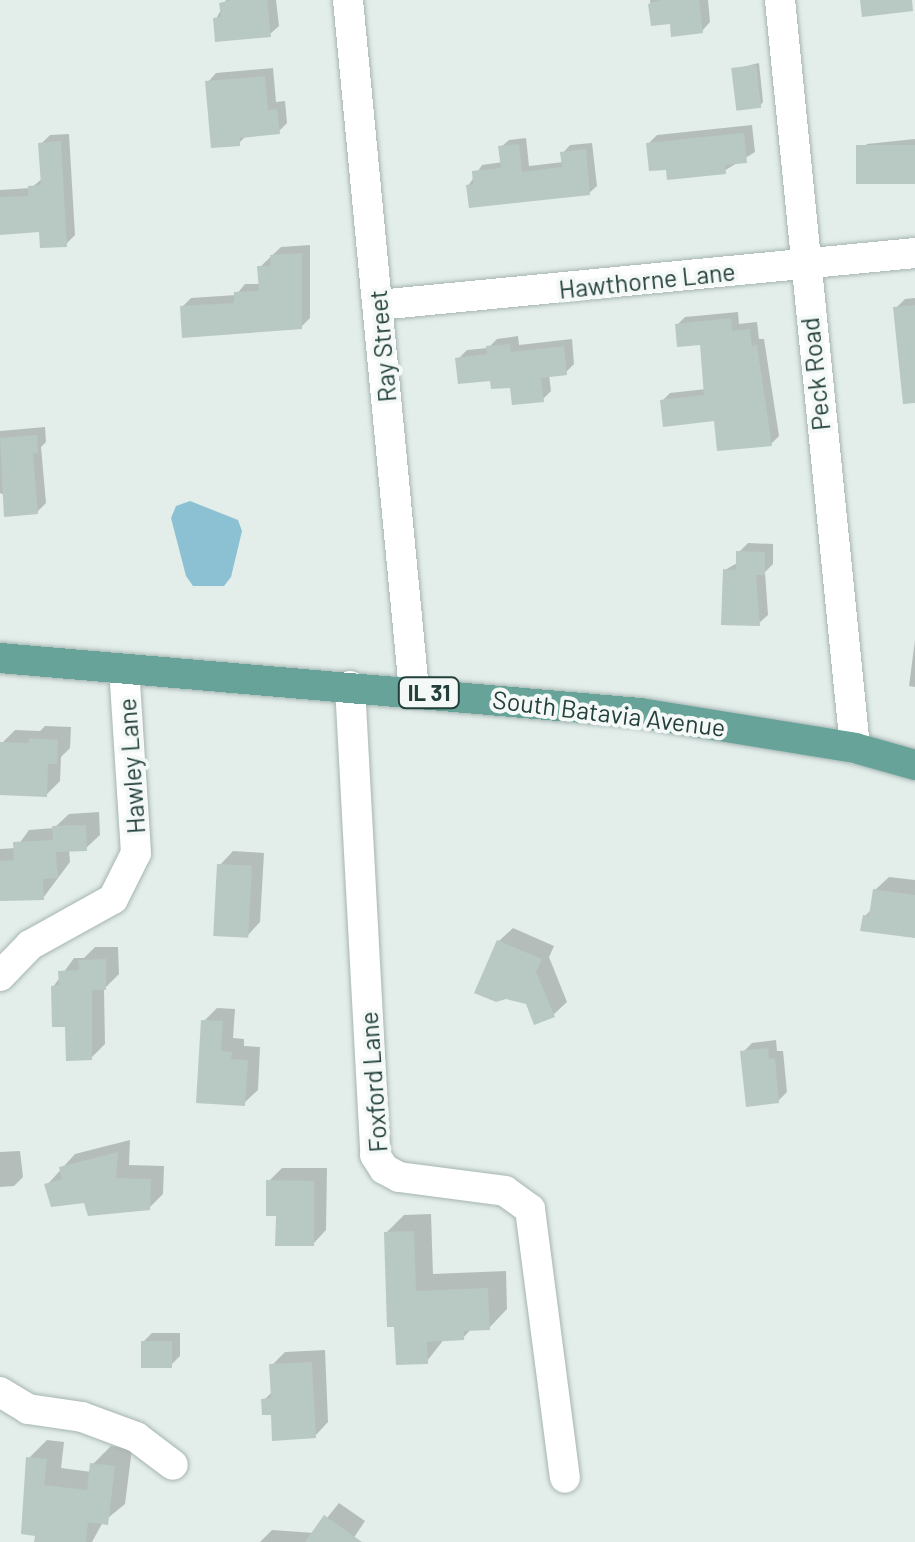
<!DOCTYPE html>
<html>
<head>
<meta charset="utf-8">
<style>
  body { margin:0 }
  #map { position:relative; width:915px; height:1542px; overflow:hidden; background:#e3edea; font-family:Barlow,sans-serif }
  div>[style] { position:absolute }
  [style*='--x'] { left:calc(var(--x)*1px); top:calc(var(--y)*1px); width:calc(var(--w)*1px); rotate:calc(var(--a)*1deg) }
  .water>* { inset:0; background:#8bc1d3 }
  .shadow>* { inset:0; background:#0003 }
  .building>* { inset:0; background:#b8c8c3; transform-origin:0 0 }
  .roads { filter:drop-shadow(0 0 2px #a5b5b2) drop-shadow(0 0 2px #a5b5b2) }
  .minor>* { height:30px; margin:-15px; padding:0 15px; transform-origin:15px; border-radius:15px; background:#fff }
  .major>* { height:30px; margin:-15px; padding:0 15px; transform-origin:15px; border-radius:15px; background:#67a399 }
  span { translate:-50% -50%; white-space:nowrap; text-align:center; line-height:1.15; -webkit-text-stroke:8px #f4f9f7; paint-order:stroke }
  .shield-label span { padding:2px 8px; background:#f4f9f7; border:2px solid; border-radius:8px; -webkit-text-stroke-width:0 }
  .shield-label { font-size:22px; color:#223f3a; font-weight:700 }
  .street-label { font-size:25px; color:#223f3a }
</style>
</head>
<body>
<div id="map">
  <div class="water">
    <div style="clip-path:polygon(190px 501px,238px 520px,242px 531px,231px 577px,224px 586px,193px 586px,186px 576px,171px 518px,176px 506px)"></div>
  </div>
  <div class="shadow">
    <div style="clip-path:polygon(226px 0,276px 0,279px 26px,270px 34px,216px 19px)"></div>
    <div style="clip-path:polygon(650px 0,708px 0,710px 22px,702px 31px,672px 22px,653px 24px)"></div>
    <div style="clip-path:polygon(759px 63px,763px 102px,760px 106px,734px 69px)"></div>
    <div style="clip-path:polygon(273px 68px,276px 102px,285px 101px,287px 123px,278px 132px,248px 134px,239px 143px,208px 82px,216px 73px)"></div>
    <div style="clip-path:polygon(752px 125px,755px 152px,724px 171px,669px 167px,648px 144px,657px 135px)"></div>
    <div style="clip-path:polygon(69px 134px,75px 235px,66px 244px,42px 230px,0 232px,0 190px,31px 188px,43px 178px,41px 144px,50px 135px)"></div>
    <div style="clip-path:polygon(526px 138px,529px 166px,564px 162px,563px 153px,570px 145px,592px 143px,597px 186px,589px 193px,468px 186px,482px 165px,503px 162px,501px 147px,509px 140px)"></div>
    <div style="clip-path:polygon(915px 139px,915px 182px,858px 153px,867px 144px)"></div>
    <div style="clip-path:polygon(310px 245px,310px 318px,301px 327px,182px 307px,191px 298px,236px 295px,245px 284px,261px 284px,260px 267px,281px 247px)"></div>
    <div style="clip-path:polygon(915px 298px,915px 374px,896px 308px,905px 299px)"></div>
    <div style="clip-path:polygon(738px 312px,739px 324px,757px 322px,759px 339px,764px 339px,779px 436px,771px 444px,716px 418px,662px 401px,670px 393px,706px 389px,702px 342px,677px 325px,685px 317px)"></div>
    <div style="clip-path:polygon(518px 336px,519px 345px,572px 339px,574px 364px,566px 372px,549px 374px,551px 391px,542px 400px,458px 359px,467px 350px,488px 348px,497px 339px)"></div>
    <div style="clip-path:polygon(45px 427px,46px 442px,41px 447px,46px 503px,37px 512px,0 493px,0 431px)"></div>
    <div style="clip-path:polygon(748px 543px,773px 544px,773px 564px,765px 572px,768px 615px,759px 623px,725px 570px,739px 562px,739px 552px)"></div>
    <div style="clip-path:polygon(915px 640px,915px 687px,909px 686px)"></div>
    <div style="clip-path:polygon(45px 726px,71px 727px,70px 748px,61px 757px,60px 781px,46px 795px,0 793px,2px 743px,15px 730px,40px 731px)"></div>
    <div style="clip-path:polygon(99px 812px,100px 835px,86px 848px,69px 849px,70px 862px,43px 898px,0 899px,0 849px,16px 848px,29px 830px,54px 828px,69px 814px)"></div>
    <div style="clip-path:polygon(233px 851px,264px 853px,260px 922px,247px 936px,220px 865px)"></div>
    <div style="clip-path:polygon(889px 877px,915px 880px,915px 935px,865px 916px,873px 908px,875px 890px)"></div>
    <div style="clip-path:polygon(513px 928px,554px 946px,549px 957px,567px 1002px,553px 1015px,499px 941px)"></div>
    <div style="clip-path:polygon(95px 947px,118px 947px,119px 974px,104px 989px,105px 1044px,91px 1058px,68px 1025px,53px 987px,74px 958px,84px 958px)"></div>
    <div style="clip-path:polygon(217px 1008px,235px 1009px,233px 1038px,244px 1039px,244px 1046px,260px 1047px,258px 1090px,244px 1103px,204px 1021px)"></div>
    <div style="clip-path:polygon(776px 1040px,777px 1051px,783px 1051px,787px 1092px,778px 1101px,743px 1052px,752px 1043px)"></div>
    <div style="clip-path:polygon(130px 1140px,129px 1165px,164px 1166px,163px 1194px,149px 1208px,86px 1201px,47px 1185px,75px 1154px)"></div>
    <div style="clip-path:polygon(20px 1151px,23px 1177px,14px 1186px,0 1187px,0 1152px)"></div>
    <div style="clip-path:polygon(282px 1168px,327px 1168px,326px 1230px,313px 1244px,278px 1214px,268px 1182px)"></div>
    <div style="clip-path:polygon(431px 1214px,433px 1274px,506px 1271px,507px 1309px,489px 1328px,472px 1328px,463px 1338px,445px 1338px,427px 1361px,397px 1324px,386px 1233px,404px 1215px)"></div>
    <div style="clip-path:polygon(152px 1333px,180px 1333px,180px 1356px,171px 1365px,143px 1342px)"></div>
    <div style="clip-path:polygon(325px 1350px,328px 1422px,315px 1436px,273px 1412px,264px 1400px,273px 1391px,272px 1365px,285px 1352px)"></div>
    <div style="clip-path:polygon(47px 1440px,64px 1442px,61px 1468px,92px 1472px,93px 1464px,111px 1446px,132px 1449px,125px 1504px,103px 1522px,92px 1542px,36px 1542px,29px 1458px)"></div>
    <div style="clip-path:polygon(339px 1503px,365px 1521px,351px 1542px,260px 1542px,272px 1530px,315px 1533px)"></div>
  </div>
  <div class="building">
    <div style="clip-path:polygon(232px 0,267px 0,271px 37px,215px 42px,213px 18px,221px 17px,219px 3px)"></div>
    <div style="clip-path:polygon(660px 0,699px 0,703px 33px,671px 37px,670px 24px,651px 26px,648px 4px)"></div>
    <div style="clip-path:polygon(860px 0,912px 0,913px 11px,862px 17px)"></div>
    <div style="left:756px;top:65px;width:43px;height:25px;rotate:83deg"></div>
    <div style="clip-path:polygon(265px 76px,268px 110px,277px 109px,280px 134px,240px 138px,240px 146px,211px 148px,205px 81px)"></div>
    <div style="clip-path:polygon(744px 133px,747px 163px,725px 165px,726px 174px,667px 180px,666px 170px,649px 171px,646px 143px)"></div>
    <div style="clip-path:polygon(61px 141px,67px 247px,40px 248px,39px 232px,0 235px,0 197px,28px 196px,28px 186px,41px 185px,38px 143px)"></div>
    <div style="clip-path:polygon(519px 144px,522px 172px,562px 167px,560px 152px,586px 149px,590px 195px,469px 208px,466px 185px,473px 184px,472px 171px,501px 168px,498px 146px)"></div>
    <div style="left:915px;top:145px;width:39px;height:59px;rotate:90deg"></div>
    <div style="clip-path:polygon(302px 253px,302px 329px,182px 338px,180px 306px,234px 303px,234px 292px,259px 291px,257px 266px,271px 266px,270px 255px)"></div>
    <div style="clip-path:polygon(915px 305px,915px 403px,903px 404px,893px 307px)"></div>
    <div style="clip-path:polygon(731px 318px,732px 331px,750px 329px,752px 346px,757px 345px,772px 446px,717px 451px,714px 421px,663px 427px,660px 400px,704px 395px,700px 345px,677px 347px,675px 324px)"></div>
    <div style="clip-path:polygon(510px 344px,511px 352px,564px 346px,567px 375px,541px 378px,544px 402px,512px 405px,510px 388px,491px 389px,490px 381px,458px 384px,455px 358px,487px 354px,486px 346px)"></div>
    <div style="clip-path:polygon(37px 435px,38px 453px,33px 454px,38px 514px,4px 517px,0 438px)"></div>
    <div style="clip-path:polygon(736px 551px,765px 552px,765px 575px,756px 575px,760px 626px,721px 625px,723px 569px,736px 570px)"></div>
    <div style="clip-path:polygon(29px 738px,58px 740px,57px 764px,48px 764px,47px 797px,0 795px,0 742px,29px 743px)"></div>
    <div style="clip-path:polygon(86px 825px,87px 851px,56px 852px,58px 878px,43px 879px,44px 900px,0 901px,0 861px,14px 860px,13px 842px,53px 840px,52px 826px)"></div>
    <div style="left:217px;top:864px;width:35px;height:72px;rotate:3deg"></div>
    <div style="clip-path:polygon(873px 889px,915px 895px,915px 938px,860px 931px,863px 915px,869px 916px)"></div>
    <div style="clip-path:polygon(497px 940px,542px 959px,536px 972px,555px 1017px,534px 1025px,526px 1004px,506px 999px,496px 1002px,474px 993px)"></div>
    <div style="clip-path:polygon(106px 959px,106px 990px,92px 990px,92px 1060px,66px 1061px,65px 1027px,52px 1027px,51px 986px,59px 985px,58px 971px,79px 970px,78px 960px)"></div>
    <div style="clip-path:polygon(201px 1020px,223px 1021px,221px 1051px,232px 1052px,231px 1059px,248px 1060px,245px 1106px,196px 1103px)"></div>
    <div style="clip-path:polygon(768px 1048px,769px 1059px,775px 1058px,779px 1103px,746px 1107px,740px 1051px)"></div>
    <div style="clip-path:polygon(118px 1152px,116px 1178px,151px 1179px,150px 1210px,88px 1216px,84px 1203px,51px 1207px,44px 1184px,62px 1179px,59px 1167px)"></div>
    <div style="clip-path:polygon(266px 1180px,314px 1181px,314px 1246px,275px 1246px,276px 1216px,266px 1216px)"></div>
    <div style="clip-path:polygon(414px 1231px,416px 1291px,488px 1288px,490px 1330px,464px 1331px,464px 1340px,427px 1342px,428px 1364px,396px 1365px,394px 1327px,387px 1327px,384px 1232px)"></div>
    <div style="left:141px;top:1341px;width:31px;height:27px"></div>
    <div style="clip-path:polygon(312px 1362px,316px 1438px,272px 1441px,271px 1415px,262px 1415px,261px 1399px,271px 1398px,269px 1364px)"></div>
    <div style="clip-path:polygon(26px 1457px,47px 1459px,44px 1485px,87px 1490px,90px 1463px,115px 1466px,108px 1525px,88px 1522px,86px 1542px,34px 1542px,35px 1536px,21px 1534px)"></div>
    <div style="clip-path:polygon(324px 1515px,362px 1542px,305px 1542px)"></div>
  </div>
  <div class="roads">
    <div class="minor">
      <div style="--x:348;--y:0;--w:694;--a:84.54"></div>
      <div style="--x:780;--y:0;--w:752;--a:84.27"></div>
      <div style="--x:378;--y:305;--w:540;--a:-5.53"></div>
      <div style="--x:350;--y:686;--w:470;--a:86.9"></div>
      <div style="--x:375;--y:1155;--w:17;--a:57"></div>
      <div style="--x:384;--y:1169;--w:17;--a:28"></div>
      <div style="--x:399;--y:1177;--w:107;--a:7.5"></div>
      <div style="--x:505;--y:1191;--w:31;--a:36"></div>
      <div style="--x:530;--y:1209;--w:271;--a:82.6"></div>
      <div style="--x:0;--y:976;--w:43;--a:-45.9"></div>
      <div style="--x:30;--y:945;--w:95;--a:-29"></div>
      <div style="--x:113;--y:899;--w:51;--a:-63.4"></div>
      <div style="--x:136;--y:853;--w:184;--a:-93.7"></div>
      <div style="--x:0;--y:1392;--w:33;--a:31"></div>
      <div style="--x:28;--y:1409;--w:55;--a:8.4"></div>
      <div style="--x:82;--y:1417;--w:58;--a:20.3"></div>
      <div style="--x:136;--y:1437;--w:46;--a:37.1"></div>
    </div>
    <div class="major">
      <div style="--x:0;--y:658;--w:642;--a:4.91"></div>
      <div style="--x:640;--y:713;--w:218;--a:9.2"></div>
      <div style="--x:855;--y:748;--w:62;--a:15.8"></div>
    </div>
  </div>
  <div class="shield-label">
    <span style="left:429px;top:693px">IL 31</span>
  </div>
  <div class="street-label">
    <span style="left:647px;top:280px;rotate:-6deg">Hawthorne Lane</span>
    <span style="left:382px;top:346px;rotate:-95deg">Ray Street</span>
    <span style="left:815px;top:374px;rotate:-96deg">Peck Road</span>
    <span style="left:609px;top:713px;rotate:7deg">South Batavia Avenue</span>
    <span style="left:131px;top:766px;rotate:-94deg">Hawley Lane</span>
    <span style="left:373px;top:1082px;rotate:-94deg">Foxford Lane</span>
  </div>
</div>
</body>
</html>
